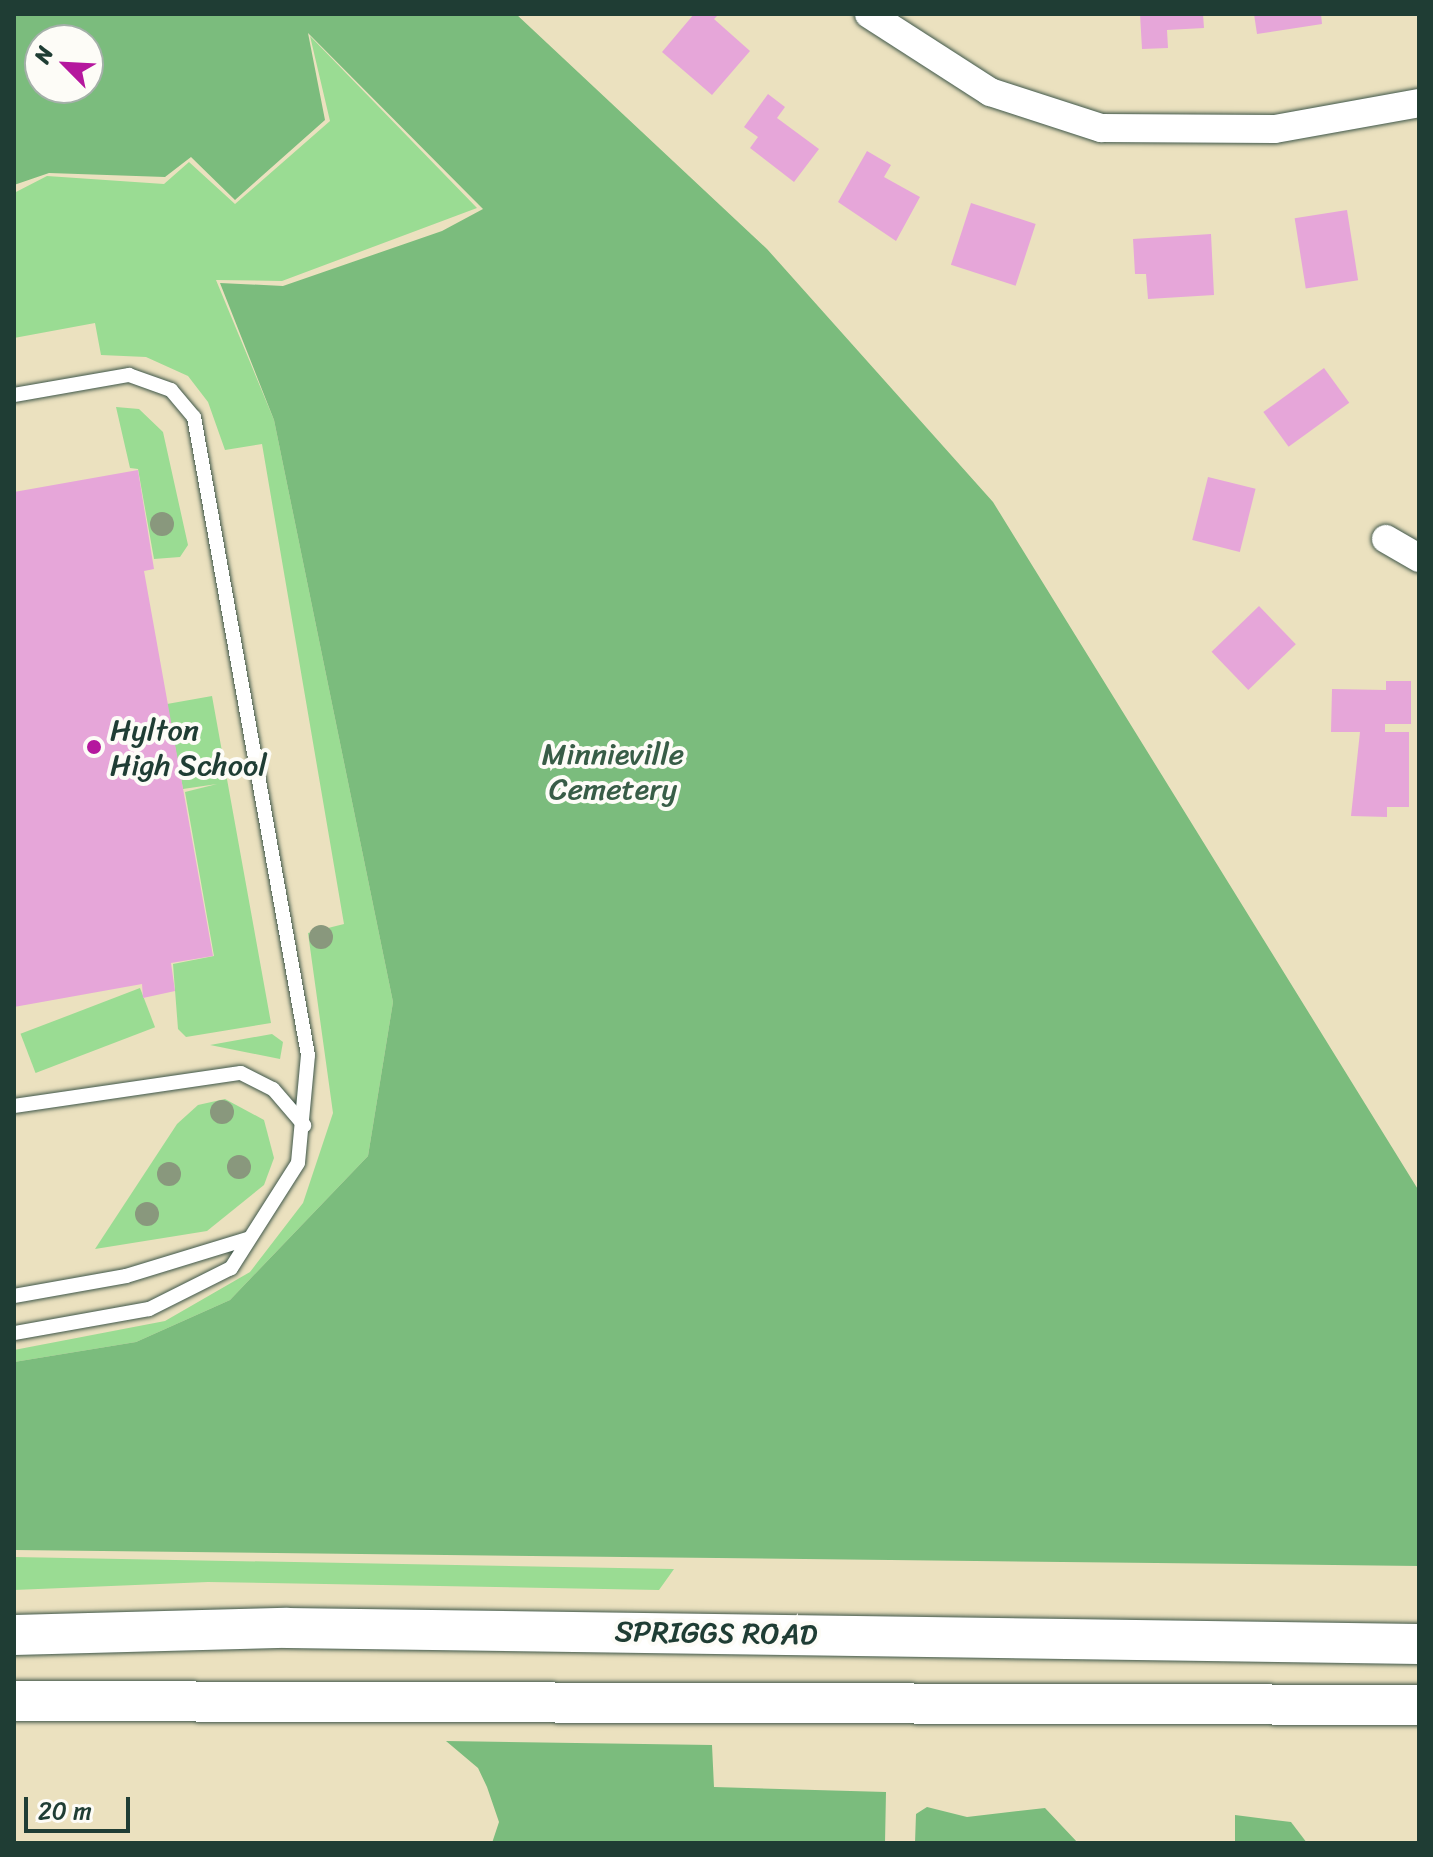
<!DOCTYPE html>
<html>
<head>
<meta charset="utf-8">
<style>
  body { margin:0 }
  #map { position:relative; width:1433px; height:1857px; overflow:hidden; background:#ebe1bf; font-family:Sriracha,sans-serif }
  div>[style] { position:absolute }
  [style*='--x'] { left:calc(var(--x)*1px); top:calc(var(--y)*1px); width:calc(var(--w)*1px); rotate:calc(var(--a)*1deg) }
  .green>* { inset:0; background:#9adc93; transform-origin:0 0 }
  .forest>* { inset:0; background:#7bbc7d }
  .building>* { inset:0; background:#e6a6d9; transform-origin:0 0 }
  .roads { filter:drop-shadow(0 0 2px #3e5649) drop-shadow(0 0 2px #3e5649) }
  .service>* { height:14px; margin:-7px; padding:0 7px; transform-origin:7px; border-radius:7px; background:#fff }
  .minor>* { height:28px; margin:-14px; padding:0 14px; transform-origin:14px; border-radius:14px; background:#fff }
  .secondary>* { height:40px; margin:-20px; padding:0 20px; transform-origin:20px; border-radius:20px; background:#fff }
  .trees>* { width:24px; height:24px; margin:-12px; border-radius:50%; background:#89987d }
  .dots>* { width:22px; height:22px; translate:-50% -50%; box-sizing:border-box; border:4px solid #fdfcf7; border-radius:50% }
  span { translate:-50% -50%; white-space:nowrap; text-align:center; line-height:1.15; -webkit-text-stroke:8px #fdfcf7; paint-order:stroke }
  .poi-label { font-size:30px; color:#1f3d34 }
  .left { translate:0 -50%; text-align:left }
  .park-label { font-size:30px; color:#385d47 }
  .street-label { font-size:30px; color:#1f3d34 }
  .frame { position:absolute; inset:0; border:16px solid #1f3d34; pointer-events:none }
  .north { position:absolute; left:24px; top:24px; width:80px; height:80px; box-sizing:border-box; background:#fdfcf7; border:2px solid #a4b0a9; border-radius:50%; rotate:294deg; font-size:22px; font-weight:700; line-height:32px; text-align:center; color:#1f3d34 }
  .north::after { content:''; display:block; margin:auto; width:28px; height:36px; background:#b5179e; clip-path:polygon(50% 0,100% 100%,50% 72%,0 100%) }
  .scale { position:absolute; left:24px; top:1797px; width:106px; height:36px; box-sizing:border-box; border:4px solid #1f3d34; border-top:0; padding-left:10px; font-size:24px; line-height:28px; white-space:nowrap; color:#1f3d34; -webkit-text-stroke:6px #fdfcf7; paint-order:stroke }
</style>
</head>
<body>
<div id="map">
  <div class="green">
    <div style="clip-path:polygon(310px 36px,477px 208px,282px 281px,216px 280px,274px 420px,393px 1002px,368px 1156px,230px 1300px,136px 1342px,14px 1362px,14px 1350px,165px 1321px,250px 1272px,303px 1203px,333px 1113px,308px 933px,344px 924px,262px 444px,225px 450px,208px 402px,188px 376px,146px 357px,101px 355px,95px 323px,14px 338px,14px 193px,47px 176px,164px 184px,189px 162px,235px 204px,330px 121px)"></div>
    <div style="clip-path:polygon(116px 407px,139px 409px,163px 432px,188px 545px,180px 557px,154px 559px,138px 469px,130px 468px)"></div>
    <div style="clip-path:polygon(212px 696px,271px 1023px,186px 1037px,178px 1029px,173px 964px,214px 956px,185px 792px,217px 784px,183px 789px,167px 704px)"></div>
    <div style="left:140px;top:988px;width:42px;height:128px;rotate:69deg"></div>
    <div style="clip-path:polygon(272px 1034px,283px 1042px,280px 1059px,210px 1045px)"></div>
    <div style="clip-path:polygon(225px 1099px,264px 1120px,274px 1158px,264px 1185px,207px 1231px,95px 1249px,177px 1124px,198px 1105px)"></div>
    <div style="clip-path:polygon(14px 1557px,674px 1569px,659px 1590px,208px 1582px,14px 1590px)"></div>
  </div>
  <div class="forest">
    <div style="clip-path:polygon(evenodd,14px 14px,516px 14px,767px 249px,993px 502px,1419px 1191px,1419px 1566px,14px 1550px,14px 1362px,136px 1342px,230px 1300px,368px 1156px,393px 1002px,274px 420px,220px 283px,283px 286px,442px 231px,483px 209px,308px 33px,325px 120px,235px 200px,191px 157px,165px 177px,49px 173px,14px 185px,14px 14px,40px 40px,88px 40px,88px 88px,40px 88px,40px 40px)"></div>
    <div style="clip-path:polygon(446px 1741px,712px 1745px,714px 1787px,886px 1792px,885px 1843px,492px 1843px,499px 1822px,487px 1787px,478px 1768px)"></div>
    <div style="clip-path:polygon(927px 1807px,967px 1817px,1045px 1808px,1078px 1843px,915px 1843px,916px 1814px)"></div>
    <div style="clip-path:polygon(1235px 1815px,1291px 1822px,1307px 1843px,1235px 1843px)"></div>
  </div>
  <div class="building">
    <div style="clip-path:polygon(694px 14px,719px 14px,714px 19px,750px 51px,712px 95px,662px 52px)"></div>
    <div style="clip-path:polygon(1140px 14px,1203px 14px,1204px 28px,1167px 30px,1168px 48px,1142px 49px)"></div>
    <div style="clip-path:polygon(1254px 14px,1321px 14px,1322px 24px,1257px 34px)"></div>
    <div style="clip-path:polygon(768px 94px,785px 107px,777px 118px,819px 149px,794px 182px,750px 148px,758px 137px,744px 127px)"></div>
    <div style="clip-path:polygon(867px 151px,891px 165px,884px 177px,920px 197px,896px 241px,838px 202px)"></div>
    <div style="left:971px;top:203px;width:68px;height:65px;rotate:18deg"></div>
    <div style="left:1347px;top:210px;width:71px;height:53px;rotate:81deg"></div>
    <div style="clip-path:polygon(1211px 234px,1214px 295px,1148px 299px,1146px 274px,1135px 274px,1133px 239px)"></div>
    <div style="left:1324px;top:368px;width:43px;height:75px;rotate:54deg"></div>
    <div style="clip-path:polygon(138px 470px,154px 569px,144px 571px,213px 956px,171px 963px,175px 991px,143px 998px,142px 984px,14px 1007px,14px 492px)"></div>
    <div style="left:1208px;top:477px;width:49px;height:65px;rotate:14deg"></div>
    <div style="left:1259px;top:606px;width:53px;height:66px;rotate:46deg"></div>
    <div style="clip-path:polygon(1386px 681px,1411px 681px,1411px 724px,1385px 724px,1385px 732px,1409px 732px,1409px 807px,1387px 807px,1387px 817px,1351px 816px,1360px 732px,1331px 732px,1332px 689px,1386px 690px)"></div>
  </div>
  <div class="roads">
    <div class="service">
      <div style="--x:14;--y:395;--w:117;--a:-9.9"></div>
      <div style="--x:129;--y:375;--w:45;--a:19.7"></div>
      <div style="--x:171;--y:390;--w:35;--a:50"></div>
      <div style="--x:194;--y:417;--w:648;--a:79.87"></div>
      <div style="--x:308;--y:1055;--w:108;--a:95.3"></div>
      <div style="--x:298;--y:1163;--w:125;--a:122.5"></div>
      <div style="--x:231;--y:1268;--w:92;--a:153.4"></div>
      <div style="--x:149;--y:1309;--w:137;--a:169.9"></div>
      <div style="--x:14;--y:1106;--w:229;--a:-8.3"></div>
      <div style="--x:241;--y:1073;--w:36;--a:27"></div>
      <div style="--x:273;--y:1089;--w:48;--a:49.3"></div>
      <div style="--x:14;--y:1296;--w:114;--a:-10.1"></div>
      <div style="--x:126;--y:1276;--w:127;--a:-17"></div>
    </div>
    <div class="minor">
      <div style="--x:869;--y:14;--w:144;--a:32.8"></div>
      <div style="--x:990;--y:92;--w:117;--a:18"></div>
      <div style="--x:1101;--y:128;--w:174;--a:0.3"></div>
      <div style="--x:1275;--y:129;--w:146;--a:-10.2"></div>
      <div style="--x:1386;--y:539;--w:38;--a:30"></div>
    </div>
    <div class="secondary">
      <div style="--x:14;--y:1635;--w:273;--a:-1.5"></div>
      <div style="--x:287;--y:1628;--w:1132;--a:0.81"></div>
      <div style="--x:14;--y:1701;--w:1405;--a:0.16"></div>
    </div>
  </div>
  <div class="trees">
    <div style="left:162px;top:524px"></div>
    <div style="left:321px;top:937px"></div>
    <div style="left:222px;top:1112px"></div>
    <div style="left:239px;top:1167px"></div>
    <div style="left:169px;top:1174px"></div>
    <div style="left:147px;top:1214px"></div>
  </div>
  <div class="dots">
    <div style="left:94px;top:747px;background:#b5179e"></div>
  </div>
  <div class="poi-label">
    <span class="left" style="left:110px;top:747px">Hylton<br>High School</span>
  </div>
  <div class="park-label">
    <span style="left:613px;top:771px">Minnieville<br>Cemetery</span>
  </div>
  <div class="street-label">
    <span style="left:716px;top:1633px;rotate:1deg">SPRIGGS ROAD</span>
  </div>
  <div class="frame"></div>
  <div class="north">N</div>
  <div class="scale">20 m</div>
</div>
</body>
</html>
